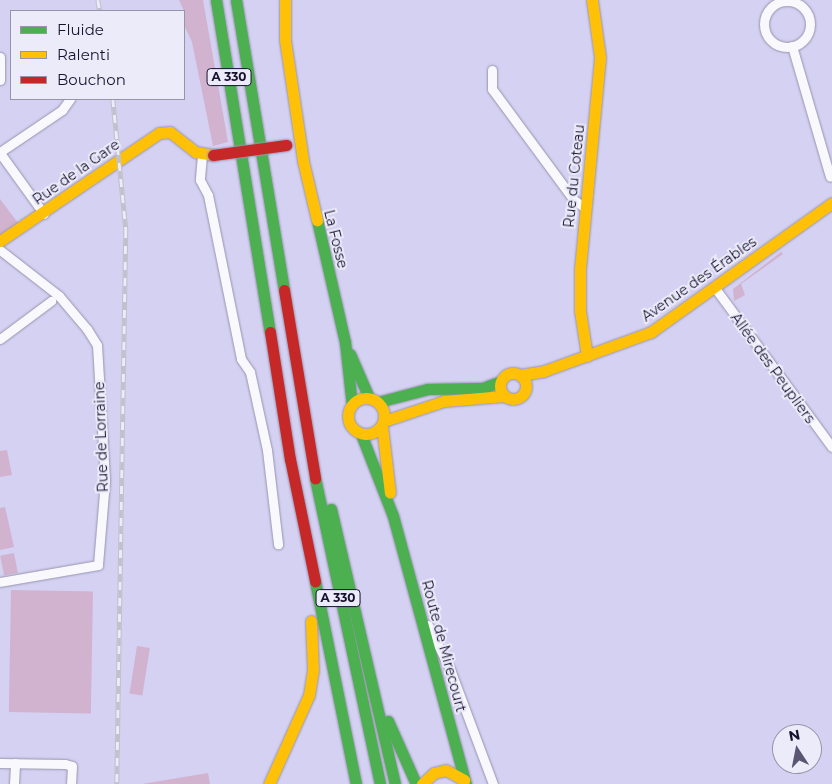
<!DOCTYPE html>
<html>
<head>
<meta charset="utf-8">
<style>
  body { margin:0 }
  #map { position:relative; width:832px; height:784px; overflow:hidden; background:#d4d1f2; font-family:Montserrat,sans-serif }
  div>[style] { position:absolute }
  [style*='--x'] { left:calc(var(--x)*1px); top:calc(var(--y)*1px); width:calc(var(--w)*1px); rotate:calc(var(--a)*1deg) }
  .green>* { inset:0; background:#d1b2cf; transform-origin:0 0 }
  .roads { filter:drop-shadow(0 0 1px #9894af) drop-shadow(0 0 1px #9894af) }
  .street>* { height:9px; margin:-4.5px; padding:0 4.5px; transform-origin:4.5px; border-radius:4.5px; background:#f9f8fd }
  .street>.ring { margin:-4.5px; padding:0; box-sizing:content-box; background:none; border:9px solid #f9f8fd; border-radius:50% }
  .fast>* { height:11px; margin:-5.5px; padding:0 5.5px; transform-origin:5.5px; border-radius:5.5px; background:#4caf50 }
  .slow>* { height:11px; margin:-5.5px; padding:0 5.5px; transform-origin:5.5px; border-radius:5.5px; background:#ffc107 }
  .slow>.ring { margin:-5.5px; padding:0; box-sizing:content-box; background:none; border:11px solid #ffc107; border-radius:50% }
  .jam>* { height:11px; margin:-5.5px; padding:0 5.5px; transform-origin:5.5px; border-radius:5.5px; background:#c62828 }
  .rail>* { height:4.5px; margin-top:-2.25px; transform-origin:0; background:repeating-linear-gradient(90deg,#ecebfa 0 8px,#c2c1cb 0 16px); box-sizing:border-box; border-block:1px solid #c2c1cb }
  .bridges { filter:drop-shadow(0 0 1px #9894af) drop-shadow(0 0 1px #9894af) }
  .jam-bridge>* { height:11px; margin:-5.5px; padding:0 5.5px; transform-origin:5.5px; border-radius:5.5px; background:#c62828 }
  span { translate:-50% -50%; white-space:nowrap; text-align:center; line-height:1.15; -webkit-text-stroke:4px #ecebfa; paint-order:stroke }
  .shield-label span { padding:1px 4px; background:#ecebfa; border:1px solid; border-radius:4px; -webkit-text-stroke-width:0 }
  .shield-label { font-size:12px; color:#17122d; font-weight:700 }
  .street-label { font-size:14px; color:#17122d }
  .legend { position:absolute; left:10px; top:10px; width:175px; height:90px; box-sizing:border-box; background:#ecebfa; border:1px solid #9794a8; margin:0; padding:6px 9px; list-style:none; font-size:15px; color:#17122d }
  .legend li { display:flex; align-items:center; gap:10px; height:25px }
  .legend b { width:25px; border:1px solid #9794a8 }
  .north { position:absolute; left:772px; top:724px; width:50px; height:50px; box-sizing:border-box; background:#ecebfa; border:1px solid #9794a8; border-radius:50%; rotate:349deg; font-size:14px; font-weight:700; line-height:20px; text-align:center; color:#17122d }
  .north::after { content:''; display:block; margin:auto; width:18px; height:22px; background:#595572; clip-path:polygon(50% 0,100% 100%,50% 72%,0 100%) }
</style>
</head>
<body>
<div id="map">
  <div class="green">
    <div style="clip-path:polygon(179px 0,203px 0,228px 142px,213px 146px,192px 42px,185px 27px,184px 11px)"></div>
    <div style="clip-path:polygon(0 199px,18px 223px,0 236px)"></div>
    <div style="clip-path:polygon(781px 252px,783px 254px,741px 284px,745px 295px,734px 301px,733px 289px)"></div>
    <div style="clip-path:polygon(7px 450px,12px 475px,0 477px,0 451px)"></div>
    <div style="clip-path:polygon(5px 507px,14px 547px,0 550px,0 508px)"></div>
    <div style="left:14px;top:553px;width:20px;height:14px;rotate:79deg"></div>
    <div style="left:11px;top:590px;width:82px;height:122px;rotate:1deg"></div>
    <div style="left:137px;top:646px;width:13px;height:48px;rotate:9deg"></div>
    <div style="clip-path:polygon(208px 773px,210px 784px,142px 784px)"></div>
  </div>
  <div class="roads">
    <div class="street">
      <div class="ring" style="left:764px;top:1px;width:37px;height:37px"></div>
      <div style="--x:792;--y:46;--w:136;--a:73.8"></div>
      <div style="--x:0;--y:57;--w:23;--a:90"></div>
      <div style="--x:492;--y:70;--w:19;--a:90"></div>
      <div style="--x:492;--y:89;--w:137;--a:53.6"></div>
      <div style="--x:573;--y:199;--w:15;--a:37"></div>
      <div style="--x:0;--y:152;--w:75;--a:-34.1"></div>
      <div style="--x:62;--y:110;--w:14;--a:-54"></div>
      <div style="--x:0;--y:153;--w:75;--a:54.2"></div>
      <div style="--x:202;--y:155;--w:25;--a:95"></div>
      <div style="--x:200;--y:180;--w:17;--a:62"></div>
      <div style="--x:208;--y:195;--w:167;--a:78.6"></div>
      <div style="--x:241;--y:359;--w:16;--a:55"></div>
      <div style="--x:250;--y:372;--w:80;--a:77.7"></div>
      <div style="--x:267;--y:450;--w:95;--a:83.3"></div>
      <div style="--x:0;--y:250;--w:75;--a:37.9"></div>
      <div style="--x:59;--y:296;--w:43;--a:49.7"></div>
      <div style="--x:87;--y:329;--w:19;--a:58"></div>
      <div style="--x:97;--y:345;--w:136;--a:86.6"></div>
      <div style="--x:105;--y:481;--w:84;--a:94.8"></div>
      <div style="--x:98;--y:565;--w:99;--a:170.2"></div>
      <div style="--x:715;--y:288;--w:197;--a:53.7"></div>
      <div style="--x:0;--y:339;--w:64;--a:-36.7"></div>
      <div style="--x:428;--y:625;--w:49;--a:63.4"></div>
      <div style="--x:450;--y:669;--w:123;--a:69.5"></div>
      <div style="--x:0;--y:763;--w:65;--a:0.9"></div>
      <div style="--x:65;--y:764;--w:7;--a:16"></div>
      <div style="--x:72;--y:766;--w:18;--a:93"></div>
      <div style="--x:14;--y:784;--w:21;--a:-87"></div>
    </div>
    <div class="fast">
      <div style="--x:216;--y:0;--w:336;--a:80.8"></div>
      <div style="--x:236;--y:0;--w:294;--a:80.6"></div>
      <div style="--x:317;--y:220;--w:125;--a:77.1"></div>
      <div style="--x:345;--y:342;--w:63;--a:83.7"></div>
      <div style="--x:350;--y:354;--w:48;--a:66.6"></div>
      <div style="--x:378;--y:402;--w:52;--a:-14.6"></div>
      <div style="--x:428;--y:389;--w:55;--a:-1"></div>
      <div style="--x:483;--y:388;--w:19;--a:-21"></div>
      <div style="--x:361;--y:434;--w:88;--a:68.7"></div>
      <div style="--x:393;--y:516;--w:278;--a:74.8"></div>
      <div style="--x:315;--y:478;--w:313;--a:78"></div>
      <div style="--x:331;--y:509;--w:282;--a:76.9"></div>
      <div style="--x:315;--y:581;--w:207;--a:78.6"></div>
      <div style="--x:388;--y:721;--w:69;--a:66"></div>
    </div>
    <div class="slow">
      <div style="--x:285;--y:0;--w:40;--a:90"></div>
      <div style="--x:285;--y:40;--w:122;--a:81.5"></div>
      <div style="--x:303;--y:161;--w:61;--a:76.7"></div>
      <div style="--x:0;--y:241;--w:192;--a:-34.2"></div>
      <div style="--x:159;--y:133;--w:11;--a:-5"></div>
      <div style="--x:170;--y:132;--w:33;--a:38"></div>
      <div style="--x:196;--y:152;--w:17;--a:10"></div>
      <div style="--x:587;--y:356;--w:46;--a:-98.8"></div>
      <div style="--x:580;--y:311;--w:42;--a:-90"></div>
      <div style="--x:580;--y:269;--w:213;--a:-84.6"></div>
      <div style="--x:600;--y:57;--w:58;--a:-98"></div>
      <div class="ring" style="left:500px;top:373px;width:15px;height:15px"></div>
      <div style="--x:520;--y:375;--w:24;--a:-9"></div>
      <div style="--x:544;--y:371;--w:114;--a:-20"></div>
      <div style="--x:651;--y:332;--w:222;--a:-35.5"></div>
      <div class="ring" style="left:348px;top:398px;width:25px;height:25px"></div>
      <div style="--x:384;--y:421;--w:63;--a:-18.4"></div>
      <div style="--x:444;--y:401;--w:60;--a:-4.8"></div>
      <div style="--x:382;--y:426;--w:67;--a:83.2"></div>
      <div style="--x:269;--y:784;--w:98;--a:-65.8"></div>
      <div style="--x:309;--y:695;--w:24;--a:-81"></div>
      <div style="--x:313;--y:671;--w:50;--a:-92.3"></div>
      <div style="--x:422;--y:784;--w:16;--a:-43"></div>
      <div style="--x:434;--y:773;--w:12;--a:-14"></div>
      <div style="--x:446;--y:770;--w:21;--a:29"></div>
    </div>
    <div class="jam">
      <div style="--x:284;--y:290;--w:191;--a:80.6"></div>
      <div style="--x:270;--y:332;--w:129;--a:81.1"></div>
      <div style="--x:290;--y:459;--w:125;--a:78.4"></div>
    </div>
  </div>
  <div class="rail">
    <div style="--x:98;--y:0;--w:11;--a:80"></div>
    <div style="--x:113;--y:99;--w:132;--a:84.3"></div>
    <div style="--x:126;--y:230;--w:554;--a:90.93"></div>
  </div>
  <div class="bridges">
    <div class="jam-bridge">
      <div style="--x:213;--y:155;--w:74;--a:-7.8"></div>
    </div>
  </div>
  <div class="shield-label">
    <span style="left:229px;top:77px">A 330</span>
    <span style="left:338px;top:598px">A 330</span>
  </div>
  <div class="street-label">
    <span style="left:76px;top:172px;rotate:-35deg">Rue de la Gare</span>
    <span style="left:574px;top:176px;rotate:-84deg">Rue du Coteau</span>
    <span style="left:336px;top:239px;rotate:76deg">La Fosse</span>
    <span style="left:699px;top:279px;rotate:-35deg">Avenue des Érables</span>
    <span style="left:773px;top:368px;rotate:54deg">Allée des Peupliers</span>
    <span style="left:101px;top:437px;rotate:-92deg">Rue de Lorraine</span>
    <span style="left:444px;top:646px;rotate:75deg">Route de Mirecourt</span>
  </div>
  <ul class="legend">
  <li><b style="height:6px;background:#4caf50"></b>Fluide</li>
  <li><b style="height:6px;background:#ffc107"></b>Ralenti</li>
  <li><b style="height:6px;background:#c62828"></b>Bouchon</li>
  </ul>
  <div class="north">N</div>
</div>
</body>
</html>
